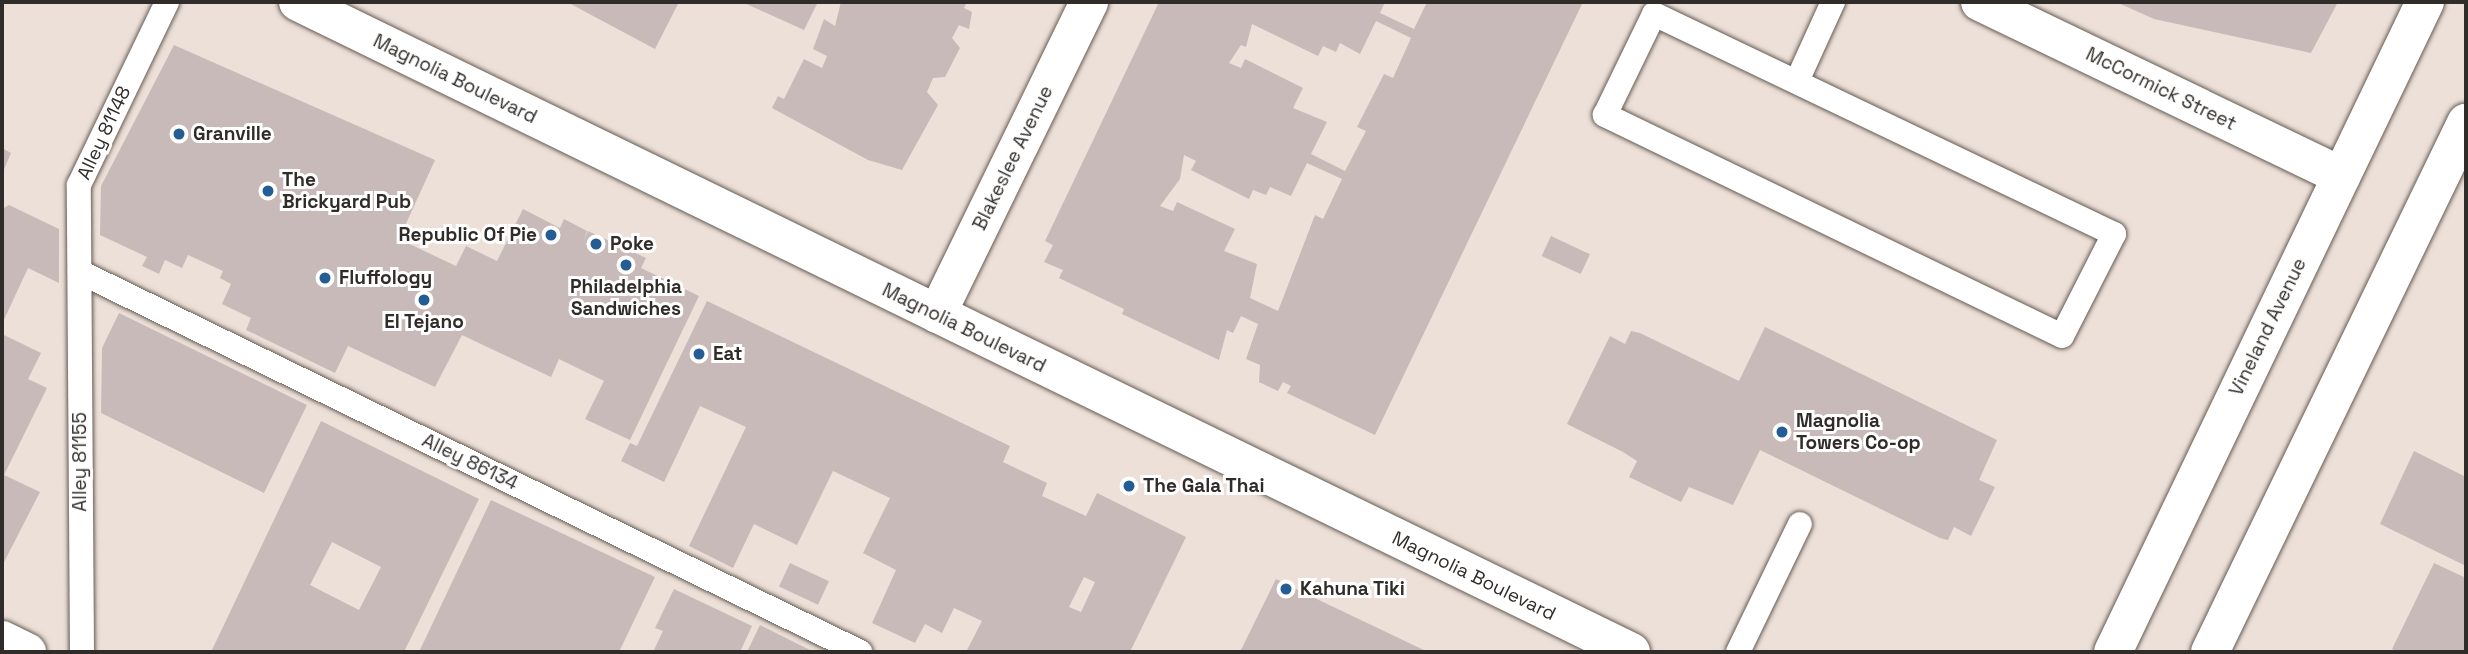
<!DOCTYPE html>
<html>
<head>
<meta charset="utf-8">
<style>
  body { margin:0 }
  #map { position:relative; width:2468px; height:654px; overflow:hidden; background:#ece0d8; font-family:"Space Grotesk",sans-serif }
  div>[style] { position:absolute }
  [style*='--x'] { left:calc(var(--x)*1px); top:calc(var(--y)*1px); width:calc(var(--w)*1px); rotate:calc(var(--a)*1deg) }
  .building>* { inset:0; background:#c9baba; transform-origin:0 0 }
  .roads { filter:drop-shadow(0 0 2px #665b54) drop-shadow(0 0 2px #665b54) }
  .lane>* { height:24px; margin:-12px; padding:0 12px; transform-origin:12px; border-radius:12px; background:#fff }
  .street>* { height:38px; margin:-19px; padding:0 19px; transform-origin:19px; border-radius:19px; background:#fff }
  .secondary>* { height:38px; margin:-19px; padding:0 19px; transform-origin:19px; border-radius:19px; background:#fff }
  .dots>* { width:19px; height:19px; translate:-50% -50%; box-sizing:border-box; border:4px solid #fff; border-radius:50% }
  span { translate:-50% -50%; white-space:nowrap; text-align:center; line-height:1.15; -webkit-text-stroke:6px #fff; paint-order:stroke }
  .street-label { font-size:19px; color:#302c29 }
  .poi-label { font-size:19px; color:#302c29; font-weight:700 }
  .left { translate:0 -50%; text-align:left }
  .right { translate:-100% -50%; text-align:right }
  .frame { position:absolute; inset:0; border:4px solid #302c29; pointer-events:none }
</style>
</head>
<body>
<div id="map">
  <div class="building">
    <div style="clip-path:polygon(567px 2px,679px 2px,655px 49px)"></div>
    <div style="clip-path:polygon(742px 2px,818px 2px,804px 30px)"></div>
    <div style="clip-path:polygon(841px 2px,967px 2px,964px 8px,972px 12px,969px 29px,959px 25px,952px 38px,960px 48px,945px 77px,933px 78px,927px 92px,938px 105px,902px 170px,868px 160px,772px 108px,778px 96px,784px 99px,804px 59px,822px 68px,827px 56px,813px 49px,824px 19px,835px 26px)"></div>
    <div style="clip-path:polygon(evenodd,1159px 2px,1385px 2px,1380px 13px,1414px 29px,1427px 2px,1583px 2px,1375px 435px,1287px 393px,1291px 386px,1283px 382px,1278px 391px,1259px 382px,1260px 365px,1246px 359px,1258px 324px,1241px 316px,1233px 333px,1227px 330px,1219px 360px,1122px 314px,1124px 309px,1059px 278px,1063px 270px,1044px 262px,1053px 245px,1045px 241px,1159px 2px,1376px 21px,1411px 38px,1393px 78px,1384px 74px,1357px 127px,1366px 131px,1345px 171px,1311px 154px,1327px 122px,1293px 108px,1303px 88px,1245px 59px,1241px 68px,1229px 63px,1241px 45px,1246px 47px,1252px 24px,1318px 56px,1323px 46px,1336px 52px,1340px 43px,1360px 54px,1376px 21px,1159px 2px,1184px 155px,1196px 161px,1191px 170px,1249px 199px,1253px 190px,1266px 195px,1270px 187px,1291px 196px,1307px 163px,1342px 179px,1323px 219px,1315px 215px,1278px 311px,1250px 298px,1257px 264px,1224px 251px,1235px 229px,1177px 202px,1173px 211px,1160px 206px,1180px 179px,1184px 155px)"></div>
    <div style="clip-path:polygon(2116px 2px,2338px 2px,2311px 53px,2154px 19px)"></div>
    <div style="clip-path:polygon(174px 45px,435px 160px,399px 239px,456px 266px,466px 246px,497px 261px,523px 209px,560px 228px,564px 219px,587px 231px,584px 240px,588px 231px,646px 258px,641px 268px,699px 296px,630px 440px,585px 419px,604px 381px,559px 359px,551px 377px,462px 335px,435px 387px,348px 346px,335px 373px,246px 330px,251px 318px,222px 304px,231px 284px,220px 278px,223px 271px,188px 255px,182px 268px,165px 260px,159px 274px,142px 266px,147px 257px,100px 235px,101px 186px)"></div>
    <div style="clip-path:polygon(2px 148px,11px 153px,2px 174px)"></div>
    <div style="clip-path:polygon(9px 205px,59px 229px,59px 283px,28px 268px,2px 324px,2px 209px)"></div>
    <div style="left:1551px;top:236px;width:43px;height:22px;rotate:25deg"></div>
    <div style="clip-path:polygon(evenodd,707px 301px,1010px 446px,1003px 462px,1047px 483px,1042px 496px,1086px 516px,1097px 493px,1186px 537px,1130px 652px,966px 652px,982px 621px,954px 608px,942px 633px,925px 624px,915px 643px,872px 623px,896px 570px,863px 553px,890px 498px,833px 471px,797px 545px,754px 524px,733px 568px,689px 546px,746px 427px,700px 406px,664px 482px,621px 461px,630px 443px,637px 446px,707px 301px,1084px 577px,1095px 582px,1081px 612px,1069px 607px,1084px 577px)"></div>
    <div style="clip-path:polygon(119px 313px,307px 405px,264px 493px,101px 413px,102px 348px)"></div>
    <div style="clip-path:polygon(1765px 327px,1997px 440px,1979px 480px,1995px 487px,1971px 536px,1954px 527px,1948px 540px,1940px 538px,1760px 450px,1733px 505px,1689px 487px,1681px 502px,1629px 477px,1637px 461px,1623px 452px,1567px 424px,1610px 336px,1625px 344px,1631px 331px,1640px 333px,1739px 381px)"></div>
    <div style="clip-path:polygon(2px 334px,41px 353px,28px 379px,47px 388px,4px 475px,40px 492px,2px 566px)"></div>
    <div style="clip-path:polygon(evenodd,321px 421px,479px 499px,404px 652px,211px 652px,321px 421px,332px 542px,381px 567px,359px 610px,310px 585px,332px 542px)"></div>
    <div style="clip-path:polygon(2414px 451px,2466px 477px,2466px 566px,2380px 524px)"></div>
    <div style="clip-path:polygon(491px 500px,655px 577px,619px 652px,419px 652px)"></div>
    <div style="left:790px;top:563px;width:43px;height:26px;rotate:25deg"></div>
    <div style="clip-path:polygon(2434px 563px,2466px 578px,2466px 652px,2398px 652px,2392px 649px)"></div>
    <div style="clip-path:polygon(1276px 579px,1321px 601px,1428px 652px,1240px 652px)"></div>
    <div style="clip-path:polygon(674px 589px,752px 626px,740px 652px,653px 652px,663px 631px,655px 628px)"></div>
    <div style="clip-path:polygon(760px 625px,814px 652px,747px 652px)"></div>
  </div>
  <div class="roads">
    <div class="lane">
      <div style="--x:1654;--y:14;--w:510;--a:25.56"></div>
      <div style="--x:2114;--y:234;--w:114;--a:117"></div>
      <div style="--x:2062;--y:336;--w:508;--a:-154.19"></div>
      <div style="--x:1605;--y:115;--w:112;--a:-64.1"></div>
      <div style="--x:1797;--y:81;--w:87;--a:-65.5"></div>
      <div style="--x:80;--y:272;--w:868;--a:25.97"></div>
      <div style="--x:82;--y:652;--w:467;--a:-90.4"></div>
      <div style="--x:79;--y:185;--w:203;--a:-64.3"></div>
      <div style="--x:1738;--y:652;--w:142;--a:-64.2"></div>
    </div>
    <div class="street">
      <div style="--x:1980;--y:2;--w:401;--a:25.7"></div>
      <div style="--x:937;--y:314;--w:347;--a:-64"></div>
      <div style="--x:2;--y:640;--w:28;--a:26"></div>
    </div>
    <div class="secondary">
      <div style="--x:298;--y:2;--w:1483;--a:25.99"></div>
      <div style="--x:2113;--y:652;--w:721;--a:-64.36"></div>
      <div style="--x:2210;--y:652;--w:588;--a:-64.18"></div>
    </div>
  </div>
  <div class="dots">
    <div style="left:179px;top:134px;background:#245c94"></div>
    <div style="left:268px;top:191px;background:#245c94"></div>
    <div style="left:551px;top:235px;background:#245c94"></div>
    <div style="left:596px;top:244px;background:#245c94"></div>
    <div style="left:626px;top:265px;background:#245c94"></div>
    <div style="left:325px;top:278px;background:#245c94"></div>
    <div style="left:424px;top:300px;background:#245c94"></div>
    <div style="left:699px;top:354px;background:#245c94"></div>
    <div style="left:1782px;top:432px;background:#245c94"></div>
    <div style="left:1129px;top:486px;background:#245c94"></div>
    <div style="left:1286px;top:589px;background:#245c94"></div>
  </div>
  <div class="street-label">
    <span style="left:455px;top:79px;rotate:26deg">Magnolia Boulevard</span>
    <span style="left:2161px;top:89px;rotate:26deg">McCormick Street</span>
    <span style="left:104px;top:133px;rotate:-65deg">Alley 81148</span>
    <span style="left:1013px;top:158px;rotate:-64deg">Blakeslee Avenue</span>
    <span style="left:2268px;top:327px;rotate:-64deg">Vineland Avenue</span>
    <span style="left:964px;top:328px;rotate:26deg">Magnolia Boulevard</span>
    <span style="left:80px;top:462px;rotate:-90deg">Alley 81155</span>
    <span style="left:470px;top:462px;rotate:26deg">Alley 86134</span>
    <span style="left:1474px;top:576px;rotate:26deg">Magnolia Boulevard</span>
  </div>
  <div class="poi-label">
    <span class="left" style="left:193px;top:134px">Granville</span>
    <span class="left" style="left:282px;top:191px">The<br>Brickyard Pub</span>
    <span class="right" style="left:537px;top:235px">Republic Of Pie</span>
    <span class="left" style="left:610px;top:244px">Poke</span>
    <span class="left" style="left:339px;top:278px">Fluffology</span>
    <span style="left:626px;top:298px">Philadelphia<br>Sandwiches</span>
    <span style="left:424px;top:322px">El Tejano</span>
    <span class="left" style="left:713px;top:354px">Eat</span>
    <span class="left" style="left:1796px;top:432px">Magnolia<br>Towers Co-op</span>
    <span class="left" style="left:1143px;top:486px">The Gala Thai</span>
    <span class="left" style="left:1300px;top:589px">Kahuna Tiki</span>
  </div>
  <div class="frame"></div>
</div>
</body>
</html>
